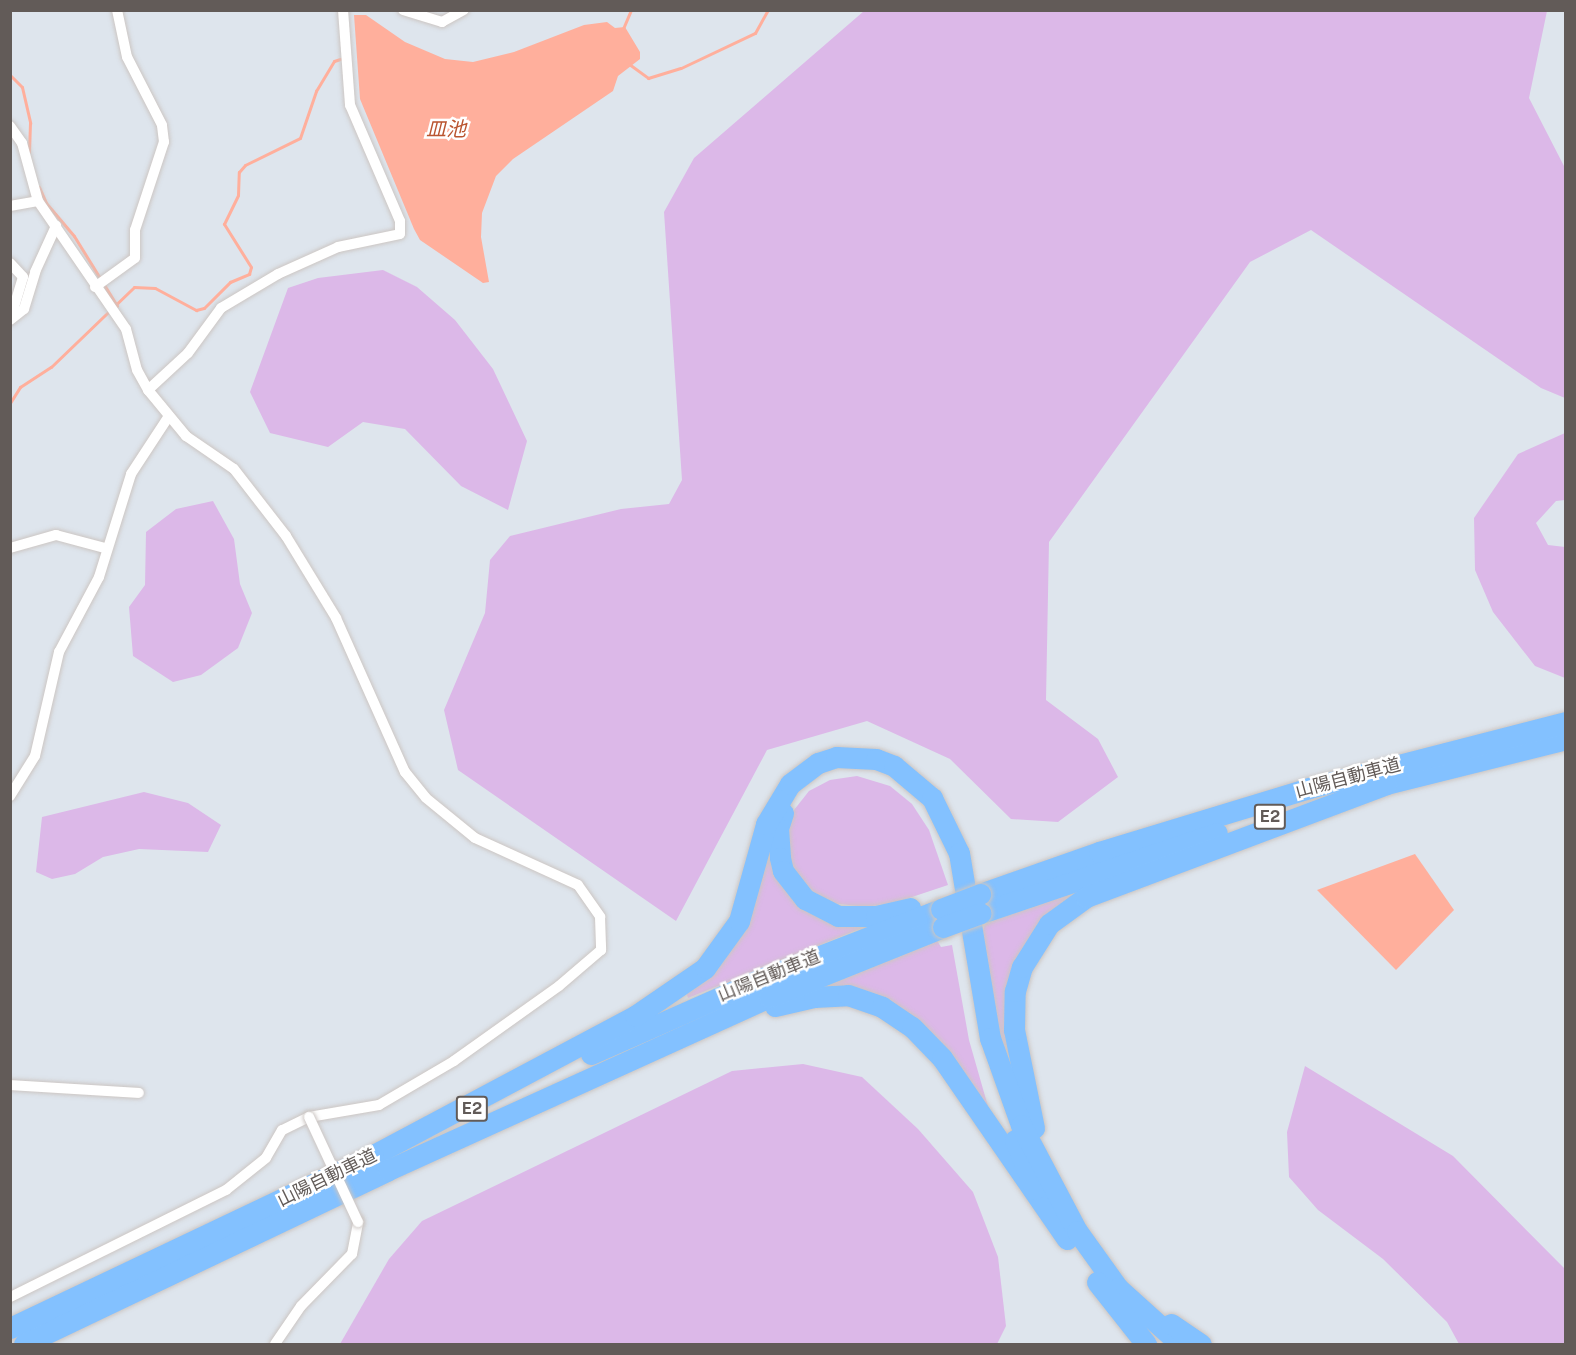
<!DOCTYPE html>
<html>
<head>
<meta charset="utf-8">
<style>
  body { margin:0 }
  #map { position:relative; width:1576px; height:1355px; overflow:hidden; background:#dee5ed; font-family:"Public Sans","Noto Sans JP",sans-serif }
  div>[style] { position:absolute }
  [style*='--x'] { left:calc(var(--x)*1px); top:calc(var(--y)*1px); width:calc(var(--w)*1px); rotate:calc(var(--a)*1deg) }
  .green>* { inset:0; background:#dcb8e8 }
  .water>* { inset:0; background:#ffaf9c }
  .stream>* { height:3px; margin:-1.5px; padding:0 1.5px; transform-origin:1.5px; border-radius:1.5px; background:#ffaf9c }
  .roads { filter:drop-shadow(0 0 2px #ccc6c3) drop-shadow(0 0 2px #ccc6c3) }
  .street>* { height:10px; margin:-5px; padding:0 5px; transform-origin:5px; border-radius:5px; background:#fff }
  .highway>* { height:21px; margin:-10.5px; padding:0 10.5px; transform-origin:10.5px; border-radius:10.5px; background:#83c1ff }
  .bridges { filter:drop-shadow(0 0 2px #ccc6c3) drop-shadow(0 0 2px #ccc6c3) }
  .street-bridge>* { height:10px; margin:-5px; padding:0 5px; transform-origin:5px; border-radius:5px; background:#fff }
  .highway-bridge>* { height:21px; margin:-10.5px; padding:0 10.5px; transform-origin:10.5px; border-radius:10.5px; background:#83c1ff }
  span { translate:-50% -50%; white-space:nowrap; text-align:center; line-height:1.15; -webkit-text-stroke:5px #fff; paint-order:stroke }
  .shield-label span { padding:2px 4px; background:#fff; border:2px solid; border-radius:4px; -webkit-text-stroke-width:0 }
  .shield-label { font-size:16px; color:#625b58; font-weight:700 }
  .street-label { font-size:18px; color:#625b58 }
  .water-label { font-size:20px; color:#ba5530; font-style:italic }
  .frame { position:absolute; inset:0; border:12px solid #625b58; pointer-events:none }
</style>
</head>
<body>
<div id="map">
  <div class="green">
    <div style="clip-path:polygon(864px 11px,1547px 11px,1529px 98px,1565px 168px,1565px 398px,1541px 388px,1311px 230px,1250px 262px,1049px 542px,1046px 700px,1098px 739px,1118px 777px,1058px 822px,1011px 819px,950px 759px,867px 721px,767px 750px,676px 921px,458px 770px,444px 710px,485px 613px,490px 560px,510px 536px,621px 509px,669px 504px,682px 480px,664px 212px,694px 158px)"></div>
    <div style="clip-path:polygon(383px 270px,417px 287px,455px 320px,493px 369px,527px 441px,508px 510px,461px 486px,405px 429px,363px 422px,328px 447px,270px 433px,250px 392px,288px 288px,318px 278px)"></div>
    <div style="clip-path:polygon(1565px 433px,1565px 500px,1556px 501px,1536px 523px,1548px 545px,1565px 547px,1565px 678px,1535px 666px,1493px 612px,1475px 570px,1474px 518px,1518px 454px)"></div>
    <div style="clip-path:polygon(213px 501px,234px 539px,240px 584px,252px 613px,238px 648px,201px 675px,173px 682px,133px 656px,129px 607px,145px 585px,146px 532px,176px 509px)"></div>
    <div style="clip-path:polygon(857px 776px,890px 786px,912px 804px,929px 830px,948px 885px,897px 902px,866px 907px,831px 903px,803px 885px,788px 861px,786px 832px,794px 810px,809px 791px,830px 780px)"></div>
    <div style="clip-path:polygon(144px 792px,188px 803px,221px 825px,208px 852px,139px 849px,103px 857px,75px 874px,52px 879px,36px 872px,42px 817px)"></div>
    <div style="clip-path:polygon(766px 845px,773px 845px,775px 867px,862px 928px,688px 998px,686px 992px,708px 975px)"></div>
    <div style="clip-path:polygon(1073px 890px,1076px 899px,1027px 942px,1016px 1082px,998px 1039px,982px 933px,985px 924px)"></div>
    <div style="clip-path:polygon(936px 939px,941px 947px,952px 945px,969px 1040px,989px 1110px,935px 1041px,815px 990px)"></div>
    <div style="clip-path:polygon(803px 1064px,862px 1077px,918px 1129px,973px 1192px,998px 1257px,1006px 1326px,997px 1344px,340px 1344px,389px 1259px,422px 1221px,732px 1071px)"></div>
    <div style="clip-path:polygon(1305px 1066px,1453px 1156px,1565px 1269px,1565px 1344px,1459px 1344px,1447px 1322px,1383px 1259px,1318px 1210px,1289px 1177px,1287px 1132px)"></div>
  </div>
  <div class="water">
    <div style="clip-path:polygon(354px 15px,366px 15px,405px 42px,445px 59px,473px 62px,514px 52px,584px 25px,607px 22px,615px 28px,625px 27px,640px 52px,640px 59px,618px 76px,613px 91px,513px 159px,496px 176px,482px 213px,481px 237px,489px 282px,483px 283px,420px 240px,414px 229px,360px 99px)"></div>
    <div style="clip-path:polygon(1415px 854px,1454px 910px,1396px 970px,1317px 890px)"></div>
  </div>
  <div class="stream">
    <div style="--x:622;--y:31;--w:23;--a:-67"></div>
    <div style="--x:629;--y:64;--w:24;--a:36"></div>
    <div style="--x:648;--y:78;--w:34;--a:-17"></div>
    <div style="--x:681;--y:68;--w:82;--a:-25.3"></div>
    <div style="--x:755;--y:33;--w:26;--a:-61"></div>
    <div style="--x:10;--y:75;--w:17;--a:45"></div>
    <div style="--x:22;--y:87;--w:37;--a:77"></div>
    <div style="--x:30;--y:123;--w:29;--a:92"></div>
    <div style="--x:39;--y:187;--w:17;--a:66"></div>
    <div style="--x:46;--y:203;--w:43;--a:49.7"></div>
    <div style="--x:74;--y:236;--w:82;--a:58.4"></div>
    <div style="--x:10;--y:403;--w:19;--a:-58"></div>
    <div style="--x:20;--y:387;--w:37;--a:-33"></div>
    <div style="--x:51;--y:367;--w:115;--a:-43.9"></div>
    <div style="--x:134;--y:287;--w:21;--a:3"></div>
    <div style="--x:155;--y:288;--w:47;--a:28.2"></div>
    <div style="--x:196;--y:310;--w:8;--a:-14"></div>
    <div style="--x:204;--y:308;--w:37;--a:-45"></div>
    <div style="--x:230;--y:282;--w:21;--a:-23"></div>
    <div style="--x:249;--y:274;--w:7;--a:-74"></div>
    <div style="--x:251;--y:267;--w:51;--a:-122.1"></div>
    <div style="--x:224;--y:224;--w:32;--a:-64"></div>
    <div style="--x:238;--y:195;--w:23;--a:-88"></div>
    <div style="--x:239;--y:172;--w:9;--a:-49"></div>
    <div style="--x:245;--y:165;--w:61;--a:-26.1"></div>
    <div style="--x:300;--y:138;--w:50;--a:-71.2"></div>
    <div style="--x:316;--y:91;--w:35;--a:-59"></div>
    <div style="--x:334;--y:61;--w:9;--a:-18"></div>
  </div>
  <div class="roads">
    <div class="street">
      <div style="--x:403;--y:10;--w:41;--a:17.1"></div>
      <div style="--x:442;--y:22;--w:25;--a:-29"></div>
      <div style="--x:10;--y:126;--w:21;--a:55"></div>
      <div style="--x:22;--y:143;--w:60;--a:74.6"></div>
      <div style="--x:38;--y:201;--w:155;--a:55.5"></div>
      <div style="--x:126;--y:329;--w:42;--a:75"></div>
      <div style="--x:137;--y:370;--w:23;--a:61"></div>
      <div style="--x:148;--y:390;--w:60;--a:50.4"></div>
      <div style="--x:186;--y:436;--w:58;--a:34.5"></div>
      <div style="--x:234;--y:469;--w:85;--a:52.2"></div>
      <div style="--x:286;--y:536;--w:96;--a:58.6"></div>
      <div style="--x:336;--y:618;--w:169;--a:65.9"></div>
      <div style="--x:405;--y:772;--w:33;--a:51"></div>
      <div style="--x:426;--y:798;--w:63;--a:39.2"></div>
      <div style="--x:475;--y:838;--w:113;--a:24.5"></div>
      <div style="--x:578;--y:885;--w:39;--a:55"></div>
      <div style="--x:600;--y:917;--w:33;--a:88"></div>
      <div style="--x:601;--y:950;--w:55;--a:139.4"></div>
      <div style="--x:559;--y:986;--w:129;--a:144.5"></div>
      <div style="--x:454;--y:1061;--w:87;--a:149.6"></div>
      <div style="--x:379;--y:1105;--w:71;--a:170.3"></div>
      <div style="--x:309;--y:1117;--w:30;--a:154"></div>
      <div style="--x:282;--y:1130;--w:32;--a:120"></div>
      <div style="--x:266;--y:1158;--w:51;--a:141.3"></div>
      <div style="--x:226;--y:1190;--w:241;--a:153.6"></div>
      <div style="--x:10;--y:206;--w:28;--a:-10"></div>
      <div style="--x:10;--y:263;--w:19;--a:47"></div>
      <div style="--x:23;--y:277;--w:42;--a:106.7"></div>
      <div style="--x:95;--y:287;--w:49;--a:-35.9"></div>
      <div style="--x:135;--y:258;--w:28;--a:-90"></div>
      <div style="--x:135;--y:230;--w:93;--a:-71.8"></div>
      <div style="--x:164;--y:142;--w:17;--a:-97"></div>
      <div style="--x:162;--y:125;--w:76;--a:-117.2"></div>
      <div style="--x:127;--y:57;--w:48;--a:-102"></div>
      <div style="--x:10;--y:320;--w:18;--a:-38"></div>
      <div style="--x:24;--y:309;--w:39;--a:-73"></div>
      <div style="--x:35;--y:272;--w:51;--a:-65.5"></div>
      <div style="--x:148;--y:390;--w:54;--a:-42.8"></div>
      <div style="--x:188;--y:353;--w:56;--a:-53.7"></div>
      <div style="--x:221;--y:308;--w:66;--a:-30.8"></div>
      <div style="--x:278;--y:274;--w:66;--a:-24.2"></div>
      <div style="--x:338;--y:247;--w:63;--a:-11.8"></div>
      <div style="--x:400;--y:234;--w:13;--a:-90"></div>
      <div style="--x:400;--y:221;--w:126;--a:-113.3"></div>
      <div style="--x:350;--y:105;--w:95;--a:-94.2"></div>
      <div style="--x:10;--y:548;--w:48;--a:-15.8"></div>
      <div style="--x:56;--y:535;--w:51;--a:14.9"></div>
      <div style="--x:10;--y:796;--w:47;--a:-58"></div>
      <div style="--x:35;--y:756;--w:107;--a:-77"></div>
      <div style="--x:59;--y:652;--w:85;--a:-61.9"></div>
      <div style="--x:99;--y:577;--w:108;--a:-72.7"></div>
      <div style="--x:131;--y:474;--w:69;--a:-56.8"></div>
      <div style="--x:10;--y:1085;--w:129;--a:3.5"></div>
      <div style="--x:275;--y:1344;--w:46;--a:-55.6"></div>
      <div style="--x:301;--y:1306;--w:73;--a:-45.6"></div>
      <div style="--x:352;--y:1254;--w:33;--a:-79"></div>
    </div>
    <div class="highway">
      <div style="--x:1374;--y:787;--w:198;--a:-14"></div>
      <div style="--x:783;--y:813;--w:16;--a:108"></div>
      <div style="--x:778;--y:828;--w:30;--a:86"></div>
      <div style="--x:780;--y:858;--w:13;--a:77"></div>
      <div style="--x:783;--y:871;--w:36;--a:52"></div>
      <div style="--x:805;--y:899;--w:37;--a:27"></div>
      <div style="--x:838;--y:916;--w:38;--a:0"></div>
      <div style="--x:876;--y:916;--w:35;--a:-13"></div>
      <div style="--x:980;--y:894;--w:126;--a:-19.4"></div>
      <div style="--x:1099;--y:852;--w:220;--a:-16.9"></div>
      <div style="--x:1309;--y:788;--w:265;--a:-14.4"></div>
      <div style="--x:981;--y:913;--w:249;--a:-18.7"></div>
      <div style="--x:775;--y:1006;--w:40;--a:-13"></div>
      <div style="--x:814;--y:997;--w:34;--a:-3"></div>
      <div style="--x:848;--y:995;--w:36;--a:19"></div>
      <div style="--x:882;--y:1007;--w:36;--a:34"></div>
      <div style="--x:912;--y:1027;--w:43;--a:45.9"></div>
      <div style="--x:942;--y:1058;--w:220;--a:55.4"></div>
      <div style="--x:591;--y:1054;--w:188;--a:-23.8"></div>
      <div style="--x:763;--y:978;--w:191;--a:-21.2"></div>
      <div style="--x:1034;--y:1128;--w:100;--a:-101.5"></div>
      <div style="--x:1014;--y:1030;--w:39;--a:-89"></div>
      <div style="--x:1015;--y:991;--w:25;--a:-74"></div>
      <div style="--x:1022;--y:967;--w:51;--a:-57.9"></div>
      <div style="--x:1049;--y:924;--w:46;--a:-36.1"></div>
      <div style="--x:1086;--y:897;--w:321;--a:-20.6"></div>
      <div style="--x:1015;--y:1140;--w:53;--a:67.8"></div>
      <div style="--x:362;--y:1161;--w:309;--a:-28"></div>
      <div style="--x:635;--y:1016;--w:85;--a:-34.4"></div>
      <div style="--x:705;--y:968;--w:58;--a:-54.1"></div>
      <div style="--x:739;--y:921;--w:101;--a:-74.4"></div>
      <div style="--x:766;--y:824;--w:47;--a:-59"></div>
      <div style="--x:790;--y:784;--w:35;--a:-37"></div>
      <div style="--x:818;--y:763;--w:19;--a:-18"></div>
      <div style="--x:836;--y:757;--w:40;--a:2.9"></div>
      <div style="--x:876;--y:759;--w:19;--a:21"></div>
      <div style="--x:894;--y:766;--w:50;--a:40.1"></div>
      <div style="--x:932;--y:798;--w:61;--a:63.9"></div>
      <div style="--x:959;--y:853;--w:188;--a:80.5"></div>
      <div style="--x:990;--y:1038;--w:92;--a:70.4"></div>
      <div style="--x:1021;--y:1125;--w:120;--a:62.2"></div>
      <div style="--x:1077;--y:1231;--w:70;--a:54.3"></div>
      <div style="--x:1118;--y:1288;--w:84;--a:42.1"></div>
      <div style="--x:1097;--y:1282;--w:79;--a:51.7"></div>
      <div style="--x:1171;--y:1324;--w:36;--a:34"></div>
      <div style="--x:10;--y:1328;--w:402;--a:-25.4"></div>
      <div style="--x:24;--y:1344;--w:403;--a:-25.5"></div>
      <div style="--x:388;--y:1170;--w:418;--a:-24.4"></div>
      <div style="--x:769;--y:997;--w:188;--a:-21.9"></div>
    </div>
  </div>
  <div class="bridges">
    <div class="street-bridge">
      <div style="--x:309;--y:1117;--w:116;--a:65"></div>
    </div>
    <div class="highway-bridge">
      <div style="--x:941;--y:909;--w:42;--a:-21"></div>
      <div style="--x:943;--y:927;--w:40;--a:-20.2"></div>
    </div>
  </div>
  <div class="shield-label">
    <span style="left:1270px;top:817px">E2</span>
    <span style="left:472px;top:1109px">E2</span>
  </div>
  <div class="street-label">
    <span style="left:1348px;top:778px;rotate:-15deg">山陽自動車道</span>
    <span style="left:769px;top:976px;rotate:-22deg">山陽自動車道</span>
    <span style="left:327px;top:1178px;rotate:-26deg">山陽自動車道</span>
  </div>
  <div class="water-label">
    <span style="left:446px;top:129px">皿池</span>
  </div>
  <div class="frame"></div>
</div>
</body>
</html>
